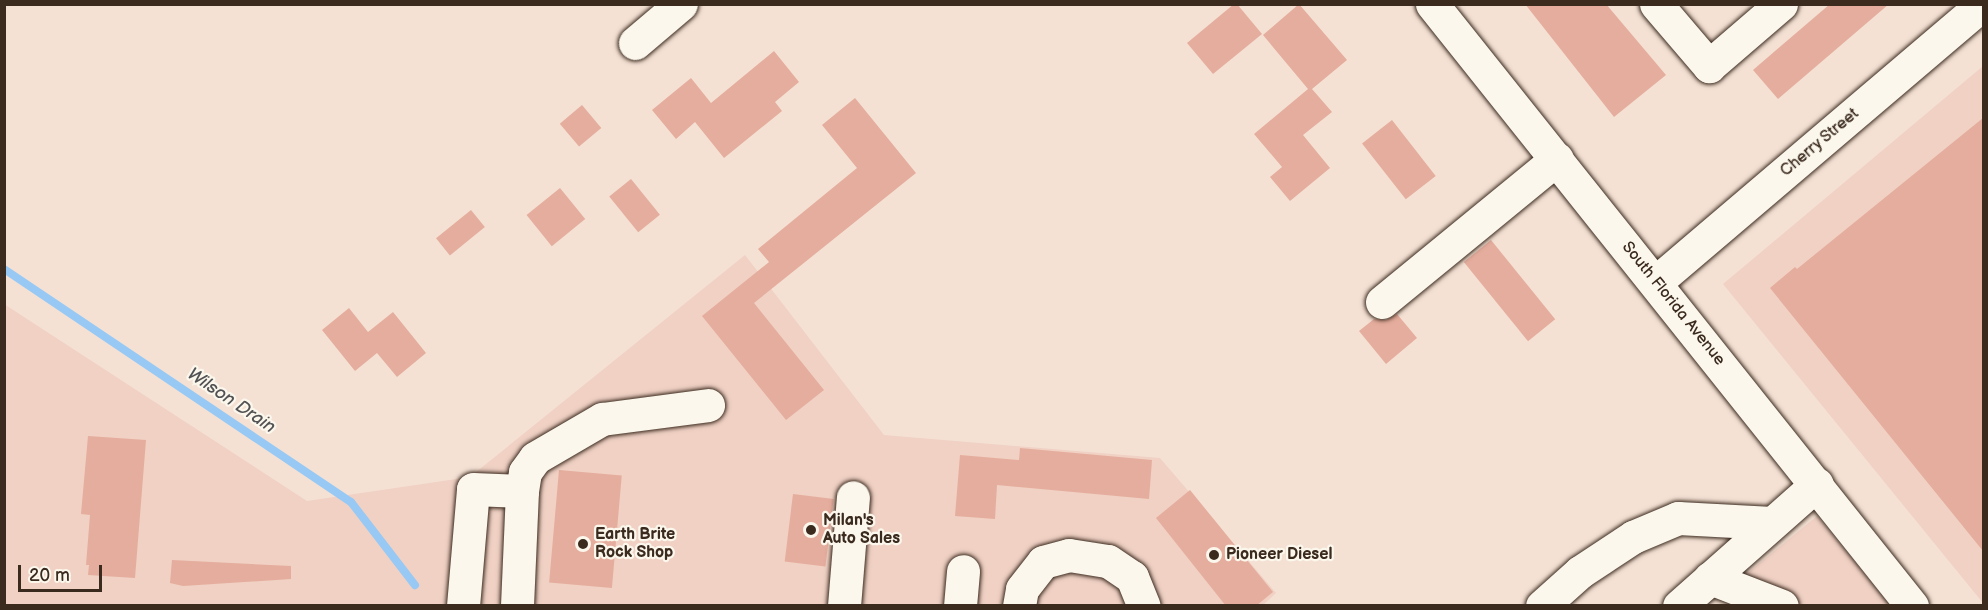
<!DOCTYPE html>
<html>
<head>
<meta charset="utf-8">
<style>
  body { margin:0 }
  #map { position:relative; width:1988px; height:610px; overflow:hidden; background:#f4e1d4; font-family:"Balsamiq Sans",sans-serif }
  div>[style] { position:absolute }
  [style*='--x'] { left:calc(var(--x)*1px); top:calc(var(--y)*1px); width:calc(var(--w)*1px); rotate:calc(var(--a)*1deg) }
  .built>* { inset:0; background:#f0d1c4 }
  .stream>* { height:8px; margin:-4px; padding:0 4px; transform-origin:4px; border-radius:4px; background:#97c9f4 }
  .building>* { inset:0; background:#e5ad9d; transform-origin:0 0 }
  .roads { filter:drop-shadow(0 0 2px #3b2a1e) drop-shadow(0 0 2px #3b2a1e) }
  .minor>* { height:33px; margin:-16.5px; padding:0 16.5px; transform-origin:16.5px; border-radius:16.5px; background:#fbf7ec }
  .dots>* { width:16px; height:16px; translate:-50% -50%; box-sizing:border-box; border:3px solid #fbf7ec; border-radius:50% }
  span { translate:-50% -50%; white-space:nowrap; text-align:center; line-height:1.15; -webkit-text-stroke:4.5px #fbf7ec; paint-order:stroke }
  .street-label { font-size:16px; color:#3b2a1e }
  .poi-label { font-size:16px; color:#3b2a1e; font-weight:700 }
  .left { translate:0 -50%; text-align:left }
  .water-label { font-size:18px; color:#525254; font-style:italic }
  .frame { position:absolute; inset:0; border:6px solid #3b2a1e; pointer-events:none }
  .scale { position:absolute; left:18px; top:565px; width:84px; height:27px; box-sizing:border-box; border:3px solid #3b2a1e; border-top:0; padding-left:8px; font-size:18px; line-height:21px; white-space:nowrap; color:#3b2a1e; -webkit-text-stroke:4px #fbf7ec; paint-order:stroke }
</style>
</head>
<body>
<div id="map">
  <div class="built">
    <div style="clip-path:polygon(1983px 66px,1983px 603px,1723px 284px)"></div>
    <div style="clip-path:polygon(745px 255px,884px 435px,1160px 458px,1276px 593px,1262px 606px,5px 605px,4px 304px,307px 501px,470px 477px)"></div>
    <div style="clip-path:polygon(1817px 516px,1890px 605px,1724px 606px,1750px 571px)"></div>
  </div>
  <div class="stream">
    <div style="--x:4;--y:269;--w:418;--a:33.9"></div>
    <div style="--x:351;--y:502;--w:105;--a:52.4"></div>
  </div>
  <div class="building">
    <div style="clip-path:polygon(1234px 4px,1237px 4px,1262px 34px,1213px 74px,1187px 43px)"></div>
    <div style="clip-path:polygon(1299px 4px,1347px 60px,1312px 89px,1332px 112px,1303px 135px,1330px 168px,1290px 201px,1270px 177px,1282px 167px,1254px 134px,1308px 89px,1263px 35px)"></div>
    <div style="clip-path:polygon(1525px 4px,1606px 4px,1666px 75px,1614px 117px)"></div>
    <div style="clip-path:polygon(1830px 4px,1889px 4px,1778px 99px,1753px 70px)"></div>
    <div style="clip-path:polygon(774px 51px,799px 82px,775px 102px,782px 111px,724px 158px,695px 122px,676px 139px,652px 110px,691px 78px,711px 103px)"></div>
    <div style="clip-path:polygon(855px 98px,916px 173px,754px 303px,824px 390px,786px 420px,702px 316px,769px 262px,758px 249px,857px 168px,822px 125px)"></div>
    <div style="left:582px;top:105px;width:30px;height:29px;rotate:50deg"></div>
    <div style="clip-path:polygon(1983px 118px,1983px 551px,1770px 288px,1795px 267px,1797px 269px)"></div>
    <div style="left:1392px;top:120px;width:71px;height:38px;rotate:52deg"></div>
    <div style="left:631px;top:179px;width:46px;height:28px;rotate:51deg"></div>
    <div style="left:560px;top:188px;width:40px;height:43px;rotate:51deg"></div>
    <div style="left:471px;top:210px;width:22px;height:45px;rotate:51deg"></div>
    <div style="left:1491px;top:240px;width:102px;height:35px;rotate:51deg"></div>
    <div style="clip-path:polygon(349px 308px,368px 332px,393px 312px,426px 353px,397px 377px,377px 353px,355px 371px,322px 330px)"></div>
    <div style="clip-path:polygon(1397px 314px,1417px 338px,1386px 364px,1359px 331px,1374px 319px,1386px 320px)"></div>
    <div style="clip-path:polygon(88px 436px,146px 440px,135px 578px,88px 575px,89px 565px,86px 565px,90px 515px,81px 514px)"></div>
    <div style="clip-path:polygon(1020px 448px,1152px 460px,1149px 499px,997px 485px,995px 519px,955px 516px,960px 455px,1019px 460px)"></div>
    <div style="left:559px;top:470px;width:63px;height:113px;rotate:5deg"></div>
    <div style="clip-path:polygon(1190px 490px,1273px 592px,1256px 606px,1226px 606px,1156px 518px)"></div>
    <div style="left:793px;top:494px;width:41px;height:68px;rotate:7deg"></div>
    <div style="clip-path:polygon(172px 560px,291px 566px,291px 579px,183px 586px,170px 583px)"></div>
  </div>
  <div class="roads">
    <div class="minor">
      <div style="--x:1432;--y:4;--w:770;--a:51.43"></div>
      <div style="--x:1656;--y:4;--w:82;--a:49.5"></div>
      <div style="--x:1709;--y:66;--w:95;--a:-40.7"></div>
      <div style="--x:635;--y:43;--w:60;--a:-40.3"></div>
      <div style="--x:1656;--y:282;--w:429;--a:-40.4"></div>
      <div style="--x:1382;--y:302;--w:226;--a:-39.3"></div>
      <div style="--x:522;--y:491;--w:19;--a:-81"></div>
      <div style="--x:525;--y:472;--w:17;--a:-54"></div>
      <div style="--x:535;--y:458;--w:78;--a:-30.2"></div>
      <div style="--x:602;--y:419;--w:107;--a:-7.5"></div>
      <div style="--x:1710;--y:578;--w:77;--a:21.3"></div>
      <div style="--x:463;--y:606;--w:117;--a:-85.1"></div>
      <div style="--x:473;--y:489;--w:49;--a:2.3"></div>
      <div style="--x:522;--y:491;--w:115;--a:92.5"></div>
      <div style="--x:844;--y:606;--w:109;--a:-85.3"></div>
      <div style="--x:960;--y:606;--w:35;--a:-85"></div>
      <div style="--x:1019;--y:606;--w:17;--a:-80"></div>
      <div style="--x:1022;--y:589;--w:34;--a:-52"></div>
      <div style="--x:1043;--y:562;--w:27;--a:-15"></div>
      <div style="--x:1069;--y:555;--w:39;--a:9"></div>
      <div style="--x:1108;--y:561;--w:29;--a:34"></div>
      <div style="--x:1132;--y:577;--w:31;--a:68"></div>
      <div style="--x:1542;--y:606;--w:51;--a:-41.8"></div>
      <div style="--x:1580;--y:572;--w:64;--a:-33.4"></div>
      <div style="--x:1633;--y:537;--w:49;--a:-22.9"></div>
      <div style="--x:1678;--y:518;--w:94;--a:3"></div>
      <div style="--x:1679;--y:606;--w:184;--a:-41.5"></div>
    </div>
  </div>
  <div class="dots">
    <div style="left:811px;top:530px;background:#3b2a1e"></div>
    <div style="left:583px;top:544px;background:#3b2a1e"></div>
    <div style="left:1214px;top:555px;background:#3b2a1e"></div>
  </div>
  <div class="street-label">
    <span style="left:1820px;top:143px;rotate:-40deg">Cherry Street</span>
    <span style="left:1673px;top:304px;rotate:51deg">South Florida Avenue</span>
  </div>
  <div class="poi-label">
    <span class="left" style="left:823px;top:530px">Milan's<br>Auto Sales</span>
    <span class="left" style="left:595px;top:544px">Earth Brite<br>Rock Shop</span>
    <span class="left" style="left:1226px;top:555px">Pioneer Diesel</span>
  </div>
  <div class="water-label">
    <span style="left:231px;top:401px;rotate:34deg">Wilson Drain</span>
  </div>
  <div class="frame"></div>
  <div class="scale">20 m</div>
</div>
</body>
</html>
